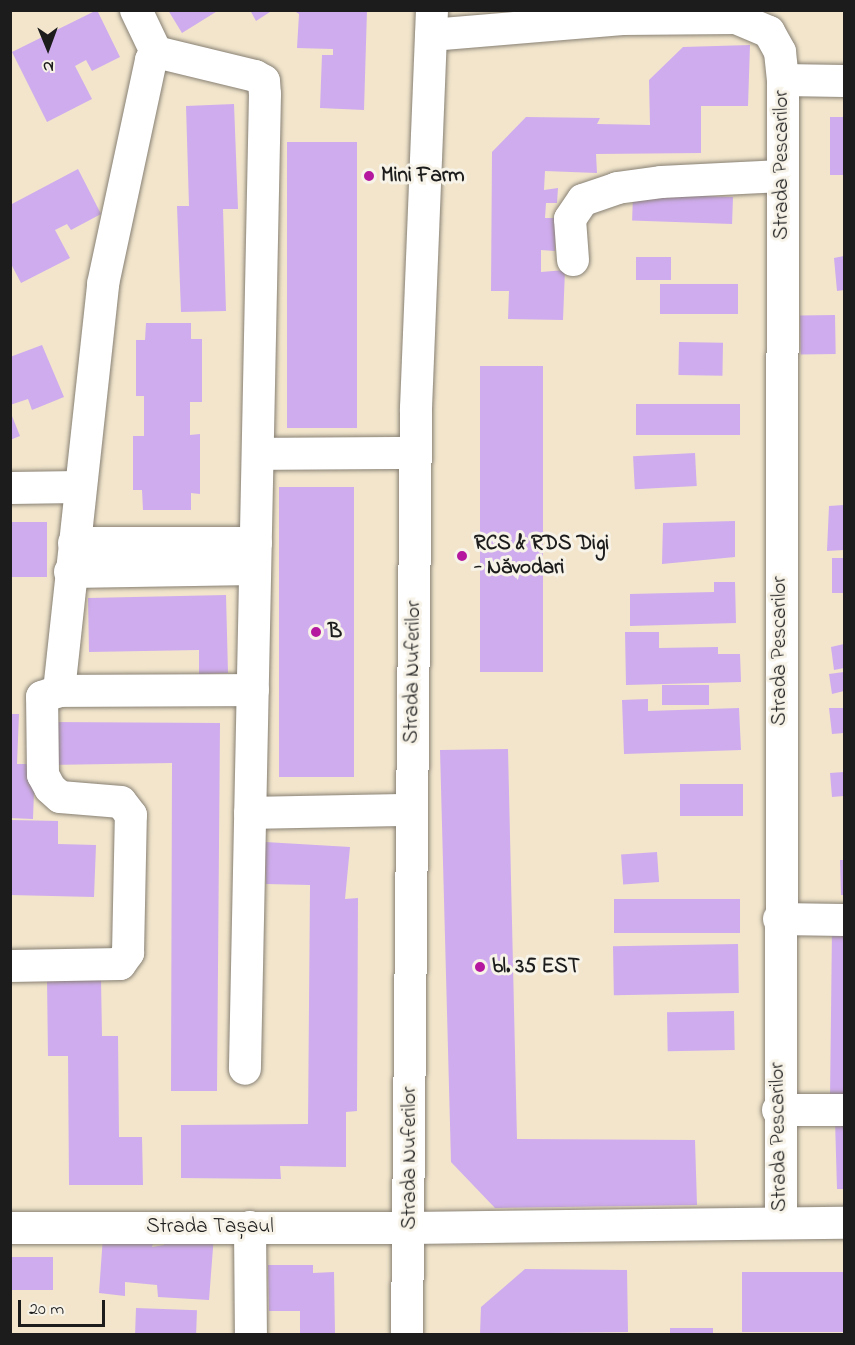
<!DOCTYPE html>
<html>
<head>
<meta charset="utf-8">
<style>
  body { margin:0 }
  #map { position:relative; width:855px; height:1345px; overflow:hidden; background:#f2e5cc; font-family:"Indie Flower",sans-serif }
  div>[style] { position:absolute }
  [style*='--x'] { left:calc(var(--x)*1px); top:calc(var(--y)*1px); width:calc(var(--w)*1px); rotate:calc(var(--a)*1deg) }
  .building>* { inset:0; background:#cfacee; transform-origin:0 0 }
  .roads { filter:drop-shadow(0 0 2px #878074) drop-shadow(0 0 2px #878074) }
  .minor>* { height:32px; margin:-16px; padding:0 16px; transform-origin:16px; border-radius:16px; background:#fff }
  .dots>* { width:16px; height:16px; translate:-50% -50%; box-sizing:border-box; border:3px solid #f7f3e8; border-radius:50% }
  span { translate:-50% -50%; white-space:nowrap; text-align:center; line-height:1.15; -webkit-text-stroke:6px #f7f3e8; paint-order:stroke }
  .street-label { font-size:21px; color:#1c1c1c }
  .poi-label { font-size:21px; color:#1c1c1c; font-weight:700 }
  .left { translate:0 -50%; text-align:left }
  .frame { position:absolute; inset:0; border:12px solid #1c1c1c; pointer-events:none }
  .north { position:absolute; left:18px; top:18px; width:60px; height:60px; -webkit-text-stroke:4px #f7f3e8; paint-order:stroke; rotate:179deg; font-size:16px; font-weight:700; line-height:24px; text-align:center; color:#1c1c1c }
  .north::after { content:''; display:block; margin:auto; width:21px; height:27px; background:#1c1c1c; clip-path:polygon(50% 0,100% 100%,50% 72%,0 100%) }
  .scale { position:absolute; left:18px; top:1300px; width:87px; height:27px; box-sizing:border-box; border:3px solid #1c1c1c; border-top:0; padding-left:8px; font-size:18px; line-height:21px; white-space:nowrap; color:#1c1c1c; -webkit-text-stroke:4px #f7f3e8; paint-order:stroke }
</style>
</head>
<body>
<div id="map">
  <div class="building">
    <div style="clip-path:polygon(97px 10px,120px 57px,92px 71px,86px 60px,75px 66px,92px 99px,47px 122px,12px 52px)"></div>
    <div style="clip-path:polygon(168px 10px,219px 10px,182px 33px)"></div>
    <div style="clip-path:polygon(250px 10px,273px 10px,256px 21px)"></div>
    <div style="clip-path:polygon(293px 10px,367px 10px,364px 110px,320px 108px,322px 55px,333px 55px,333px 49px,297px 48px,299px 14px)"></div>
    <div style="clip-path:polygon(750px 45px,748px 106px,701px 106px,701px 153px,596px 154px,597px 173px,545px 171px,544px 190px,558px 188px,557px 203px,546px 203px,545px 218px,556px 218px,555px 251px,541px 250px,541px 272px,565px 270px,563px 320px,508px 319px,509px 291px,491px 291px,492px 152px,526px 117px,600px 118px,597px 124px,650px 125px,649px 80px,683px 47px)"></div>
    <div style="clip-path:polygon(234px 104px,238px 209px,223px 209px,226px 311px,181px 312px,177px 206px,189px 206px,186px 106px)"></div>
    <div style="left:830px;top:117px;width:14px;height:58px"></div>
    <div style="left:357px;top:142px;width:286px;height:70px;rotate:90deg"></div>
    <div style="clip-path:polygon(78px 169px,101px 214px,71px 230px,67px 224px,55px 230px,70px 258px,21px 283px,10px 262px,10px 205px)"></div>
    <div style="left:733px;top:197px;width:27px;height:100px;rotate:92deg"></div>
    <div style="clip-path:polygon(844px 256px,844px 290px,837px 291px,834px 258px)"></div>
    <div style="left:671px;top:257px;width:23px;height:35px;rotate:90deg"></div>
    <div style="left:660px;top:284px;width:78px;height:30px"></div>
    <div style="left:835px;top:315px;width:39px;height:35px;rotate:89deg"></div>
    <div style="clip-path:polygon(146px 323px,191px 323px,191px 339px,202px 339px,202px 402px,190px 402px,190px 435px,200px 434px,200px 494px,191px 493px,191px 510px,143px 510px,142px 490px,133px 490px,133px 436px,144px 436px,144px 396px,136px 396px,136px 340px,145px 340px)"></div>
    <div style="left:679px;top:342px;width:44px;height:33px;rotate:1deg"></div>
    <div style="clip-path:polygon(42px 345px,64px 397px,32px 410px,28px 399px,10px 405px,10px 357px)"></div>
    <div style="left:480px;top:366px;width:63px;height:306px"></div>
    <div style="left:740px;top:404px;width:31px;height:104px;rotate:90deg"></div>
    <div style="clip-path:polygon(10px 411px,20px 436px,10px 440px)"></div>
    <div style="left:695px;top:453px;width:33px;height:62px;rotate:87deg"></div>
    <div style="left:279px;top:487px;width:75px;height:290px"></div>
    <div style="clip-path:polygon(844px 505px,844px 550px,827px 551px,829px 506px)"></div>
    <div style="clip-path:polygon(735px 521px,735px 557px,662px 564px,663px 523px)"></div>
    <div style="left:10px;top:522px;width:37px;height:55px"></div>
    <div style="left:844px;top:558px;width:35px;height:12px;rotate:90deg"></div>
    <div style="clip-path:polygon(714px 582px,735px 582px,736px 623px,630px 626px,630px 594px,714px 592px)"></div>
    <div style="clip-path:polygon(226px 595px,228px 673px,199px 674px,199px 650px,89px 652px,88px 598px)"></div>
    <div style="clip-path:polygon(625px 632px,659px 632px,659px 648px,718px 647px,718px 654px,740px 654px,741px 682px,626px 685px)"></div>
    <div style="clip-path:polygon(844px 644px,844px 668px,834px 670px,831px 647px)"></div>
    <div style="clip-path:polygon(844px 672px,844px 691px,832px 694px,829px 674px)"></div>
    <div style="left:709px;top:685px;width:20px;height:47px;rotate:90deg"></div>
    <div style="clip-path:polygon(648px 699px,648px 711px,739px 708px,741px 750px,624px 754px,622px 700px)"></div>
    <div style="clip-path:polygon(829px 708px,844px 708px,844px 733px,832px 734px)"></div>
    <div style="clip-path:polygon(10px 714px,19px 714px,17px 764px,35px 764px,33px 819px,10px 818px)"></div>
    <div style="clip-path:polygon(51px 722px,220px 723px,217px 1091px,171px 1091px,172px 763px,48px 765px)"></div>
    <div style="clip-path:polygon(508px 749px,517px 1139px,695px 1140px,697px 1205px,495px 1208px,451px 1162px,440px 750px)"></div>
    <div style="clip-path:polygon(844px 772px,844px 796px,832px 797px,830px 773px)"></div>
    <div style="left:680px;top:784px;width:63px;height:32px"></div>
    <div style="clip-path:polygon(10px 820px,58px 821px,58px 844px,96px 845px,94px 897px,10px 895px)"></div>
    <div style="clip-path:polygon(265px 842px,350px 847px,345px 899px,358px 898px,357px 1111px,346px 1112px,346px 1167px,280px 1166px,281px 1179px,181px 1178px,181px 1125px,308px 1124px,310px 885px,266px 884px)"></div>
    <div style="left:657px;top:852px;width:30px;height:36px;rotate:86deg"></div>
    <div style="clip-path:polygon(840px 860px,844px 860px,844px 895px,841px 895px)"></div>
    <div style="left:740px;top:899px;width:34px;height:126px;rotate:90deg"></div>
    <div style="clip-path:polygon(832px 929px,844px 929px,844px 1100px,830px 1100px)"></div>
    <div style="left:738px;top:944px;width:49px;height:125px;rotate:89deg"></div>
    <div style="clip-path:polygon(101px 979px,102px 1036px,118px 1036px,119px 1137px,142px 1137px,143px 1185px,69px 1185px,68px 1056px,48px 1056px,47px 980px)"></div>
    <div style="left:734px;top:1011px;width:39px;height:67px;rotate:89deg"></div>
    <div style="clip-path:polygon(835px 1120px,844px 1120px,844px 1189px,837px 1189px)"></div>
    <div style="clip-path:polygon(165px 1235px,214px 1235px,209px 1300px,158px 1297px,157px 1285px,125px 1282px,125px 1296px,99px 1293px,103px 1236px,155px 1237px,152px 1247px,164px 1245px)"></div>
    <div style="left:10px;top:1257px;width:43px;height:33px"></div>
    <div style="clip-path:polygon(268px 1265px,313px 1265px,313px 1273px,334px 1272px,335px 1334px,300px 1334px,300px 1311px,269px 1311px)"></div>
    <div style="clip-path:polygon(525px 1269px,627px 1270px,628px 1332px,480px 1334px,481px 1307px)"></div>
    <div style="left:742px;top:1272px;width:102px;height:60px"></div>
    <div style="left:136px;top:1308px;width:61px;height:26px;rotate:2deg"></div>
    <div style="left:670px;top:1328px;width:43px;height:6px"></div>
  </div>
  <div class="roads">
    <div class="minor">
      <div style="--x:136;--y:10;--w:47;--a:64.5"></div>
      <div style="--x:156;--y:52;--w:102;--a:13.6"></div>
      <div style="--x:255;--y:76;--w:10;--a:29"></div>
      <div style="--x:264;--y:81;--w:13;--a:86"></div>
      <div style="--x:265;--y:94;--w:975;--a:91.18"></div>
      <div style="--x:431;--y:35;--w:192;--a:-4.8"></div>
      <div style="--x:622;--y:19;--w:114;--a:-0.5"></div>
      <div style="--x:736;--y:18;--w:36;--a:23"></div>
      <div style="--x:769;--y:32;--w:23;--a:61"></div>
      <div style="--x:780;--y:52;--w:28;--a:84"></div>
      <div style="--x:783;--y:80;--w:61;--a:0.9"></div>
      <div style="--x:573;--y:260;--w:41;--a:-94.2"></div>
      <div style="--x:570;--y:219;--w:23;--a:-56"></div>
      <div style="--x:583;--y:200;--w:36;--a:-19"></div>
      <div style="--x:617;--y:188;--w:44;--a:-7.8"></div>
      <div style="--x:661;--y:182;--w:121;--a:-2.8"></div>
      <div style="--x:258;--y:454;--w:158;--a:-0.4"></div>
      <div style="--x:10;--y:488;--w:70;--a:-0.8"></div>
      <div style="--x:74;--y:543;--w:182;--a:0"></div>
      <div style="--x:70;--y:572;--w:185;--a:-0.9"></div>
      <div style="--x:59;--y:691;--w:409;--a:-83.8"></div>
      <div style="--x:103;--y:284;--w:229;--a:-77.9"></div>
      <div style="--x:151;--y:60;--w:9;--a:-58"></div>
      <div style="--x:250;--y:813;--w:162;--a:-1.1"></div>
      <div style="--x:779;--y:919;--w:65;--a:0.9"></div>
      <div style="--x:10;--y:966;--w:110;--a:-1"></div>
      <div style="--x:120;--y:964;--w:14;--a:-54"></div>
      <div style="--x:128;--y:953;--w:138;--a:-88.8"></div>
      <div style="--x:131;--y:815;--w:16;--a:-128"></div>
      <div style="--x:121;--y:802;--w:61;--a:-175.3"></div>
      <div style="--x:60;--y:797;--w:13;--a:-138"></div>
      <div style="--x:50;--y:788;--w:15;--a:-118"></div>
      <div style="--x:43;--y:775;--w:78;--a:-90.7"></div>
      <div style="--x:42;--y:697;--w:18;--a:-19"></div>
      <div style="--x:59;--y:691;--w:194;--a:-0.3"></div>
      <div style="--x:778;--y:1110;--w:66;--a:0"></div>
      <div style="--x:781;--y:1223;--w:1143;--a:-89.9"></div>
      <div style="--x:250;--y:1227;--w:107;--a:89.5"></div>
      <div style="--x:10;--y:1228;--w:400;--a:0"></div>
      <div style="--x:410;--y:1228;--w:434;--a:-0.7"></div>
      <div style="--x:407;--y:1334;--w:926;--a:-89.44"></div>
      <div style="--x:416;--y:408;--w:398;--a:-87.7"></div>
    </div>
  </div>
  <div class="dots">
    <div style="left:369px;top:176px;background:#b5179e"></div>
    <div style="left:462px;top:556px;background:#b5179e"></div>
    <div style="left:316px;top:632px;background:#b5179e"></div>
    <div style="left:480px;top:967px;background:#b5179e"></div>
  </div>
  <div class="street-label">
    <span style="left:782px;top:165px;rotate:-90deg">Strada Pescarilor</span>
    <span style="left:780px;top:651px;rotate:-90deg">Strada Pescarilor</span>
    <span style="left:413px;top:672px;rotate:-89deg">Strada Nuferilor</span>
    <span style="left:779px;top:1137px;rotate:-91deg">Strada Pescarilor</span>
    <span style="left:410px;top:1158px;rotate:-90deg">Strada Nuferilor</span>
    <span style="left:210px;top:1227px">Strada Tașaul</span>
  </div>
  <div class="poi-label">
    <span class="left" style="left:381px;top:176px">Mini Farm</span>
    <span class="left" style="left:474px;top:556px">RCS &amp; RDS Digi<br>- Năvodari</span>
    <span class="left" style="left:328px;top:632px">B</span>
    <span class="left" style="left:492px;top:967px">bl. 35 EST</span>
  </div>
  <div class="frame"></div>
  <div class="north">N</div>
  <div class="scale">20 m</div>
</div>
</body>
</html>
